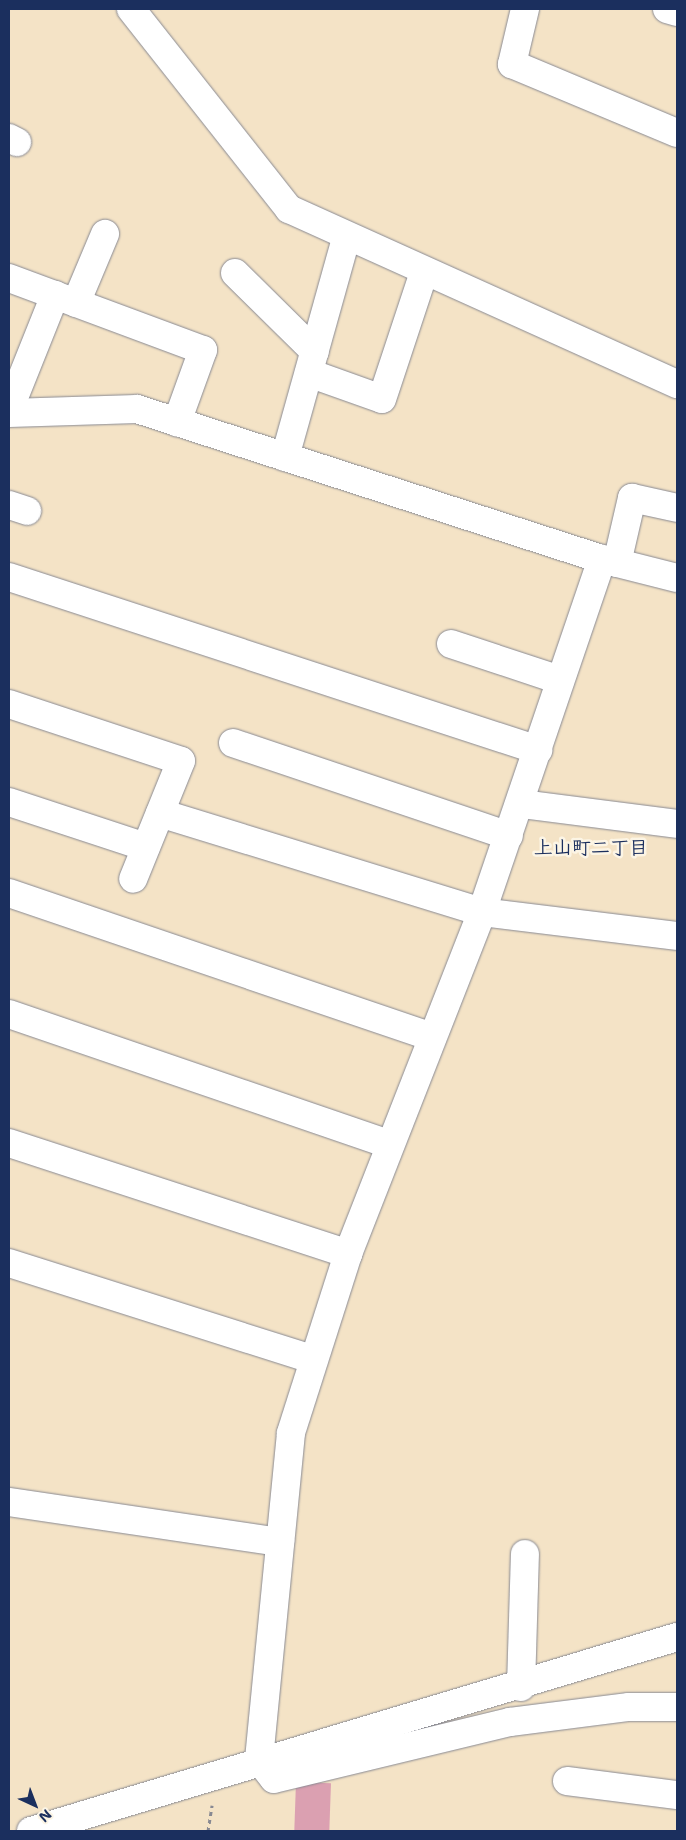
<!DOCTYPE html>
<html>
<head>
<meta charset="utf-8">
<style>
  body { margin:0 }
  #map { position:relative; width:686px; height:1840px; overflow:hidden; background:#f4e3c6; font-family:"Shantell Sans","Klee One",sans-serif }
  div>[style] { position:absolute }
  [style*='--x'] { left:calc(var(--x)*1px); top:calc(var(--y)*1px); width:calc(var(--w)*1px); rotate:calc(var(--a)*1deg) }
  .building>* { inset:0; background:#dba0b1; transform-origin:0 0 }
  .path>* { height:3px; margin-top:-1.5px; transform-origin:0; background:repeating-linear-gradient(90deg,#888992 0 4px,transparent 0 8px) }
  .roads { filter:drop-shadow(0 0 1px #888992) drop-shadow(0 0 1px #888992) }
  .minor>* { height:28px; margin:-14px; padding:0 14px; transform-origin:14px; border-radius:14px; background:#fff }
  span { translate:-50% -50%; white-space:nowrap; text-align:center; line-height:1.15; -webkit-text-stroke:5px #fcf5e5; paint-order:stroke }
  .neighbourhood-label { font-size:19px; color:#1b2f5e; font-weight:700 }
  .frame { position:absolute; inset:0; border:10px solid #1b2f5e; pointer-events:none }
  .north { position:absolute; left:10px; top:1780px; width:50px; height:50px; -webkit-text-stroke:4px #fcf5e5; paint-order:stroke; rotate:137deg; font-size:14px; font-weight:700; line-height:20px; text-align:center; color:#1b2f5e }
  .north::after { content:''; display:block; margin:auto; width:18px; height:22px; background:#1b2f5e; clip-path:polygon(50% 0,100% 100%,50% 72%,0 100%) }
</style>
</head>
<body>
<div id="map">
  <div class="building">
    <div style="left:296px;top:1782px;width:35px;height:49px;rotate:2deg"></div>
  </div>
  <div class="path">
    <div style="--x:208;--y:1831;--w:26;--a:-81"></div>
  </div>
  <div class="roads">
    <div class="minor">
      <div style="--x:131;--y:9;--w:255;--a:51.7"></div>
      <div style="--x:289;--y:209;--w:426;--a:24.3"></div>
      <div style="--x:525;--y:9;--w:57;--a:103.3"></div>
      <div style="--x:512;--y:64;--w:179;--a:22.7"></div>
      <div style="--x:667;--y:9;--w:10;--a:17"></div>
      <div style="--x:9;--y:138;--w:9;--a:27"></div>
      <div style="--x:235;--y:273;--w:112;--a:44.6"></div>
      <div style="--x:9;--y:278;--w:207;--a:20.4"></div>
      <div style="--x:203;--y:350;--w:77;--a:109.9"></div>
      <div style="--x:76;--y:303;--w:75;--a:-67.2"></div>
      <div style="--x:309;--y:373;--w:77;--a:19.6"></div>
      <div style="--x:382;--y:399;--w:134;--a:-71.7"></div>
      <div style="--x:9;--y:410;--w:124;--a:-68.2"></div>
      <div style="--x:9;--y:413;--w:128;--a:-1.8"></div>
      <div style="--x:137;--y:409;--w:489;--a:17.9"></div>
      <div style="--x:602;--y:559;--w:77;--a:14.2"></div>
      <div style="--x:285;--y:457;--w:227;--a:-74.4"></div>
      <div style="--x:9;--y:505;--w:19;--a:18"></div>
      <div style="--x:602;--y:559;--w:373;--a:108.8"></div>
      <div style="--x:482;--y:912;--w:367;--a:111.4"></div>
      <div style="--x:348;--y:1254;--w:188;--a:107.7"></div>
      <div style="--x:291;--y:1433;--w:329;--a:95.6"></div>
      <div style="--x:259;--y:1760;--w:24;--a:52"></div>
      <div style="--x:274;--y:1779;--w:243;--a:-13.6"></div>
      <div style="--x:510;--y:1722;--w:120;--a:-7.2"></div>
      <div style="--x:629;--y:1707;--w:48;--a:0"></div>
      <div style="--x:617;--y:563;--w:67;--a:-77"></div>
      <div style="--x:632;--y:498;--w:46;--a:12.5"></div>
      <div style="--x:9;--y:577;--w:557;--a:18.11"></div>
      <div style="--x:451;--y:644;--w:115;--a:18.3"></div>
      <div style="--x:9;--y:704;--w:181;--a:18.3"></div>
      <div style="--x:181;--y:761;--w:127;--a:112.1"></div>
      <div style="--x:233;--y:743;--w:291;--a:18.6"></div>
      <div style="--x:9;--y:802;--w:144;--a:18.2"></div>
      <div style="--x:521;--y:804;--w:157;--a:7.3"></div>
      <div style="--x:160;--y:813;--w:337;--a:17.1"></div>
      <div style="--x:482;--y:912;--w:196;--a:7"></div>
      <div style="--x:9;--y:893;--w:447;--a:18.8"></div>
      <div style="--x:9;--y:1014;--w:402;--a:18.9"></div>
      <div style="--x:9;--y:1143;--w:357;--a:18.1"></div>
      <div style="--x:9;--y:1263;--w:318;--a:17.6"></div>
      <div style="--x:9;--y:1502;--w:274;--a:8.4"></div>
      <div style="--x:521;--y:1687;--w:133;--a:-88.3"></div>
      <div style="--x:567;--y:1781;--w:111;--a:7.3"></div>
      <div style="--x:31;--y:1831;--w:675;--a:-16.72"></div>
    </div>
  </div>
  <div class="neighbourhood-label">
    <span style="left:591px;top:848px">上山町二丁目</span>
  </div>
  <div class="frame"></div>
  <div class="north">N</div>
</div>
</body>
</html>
